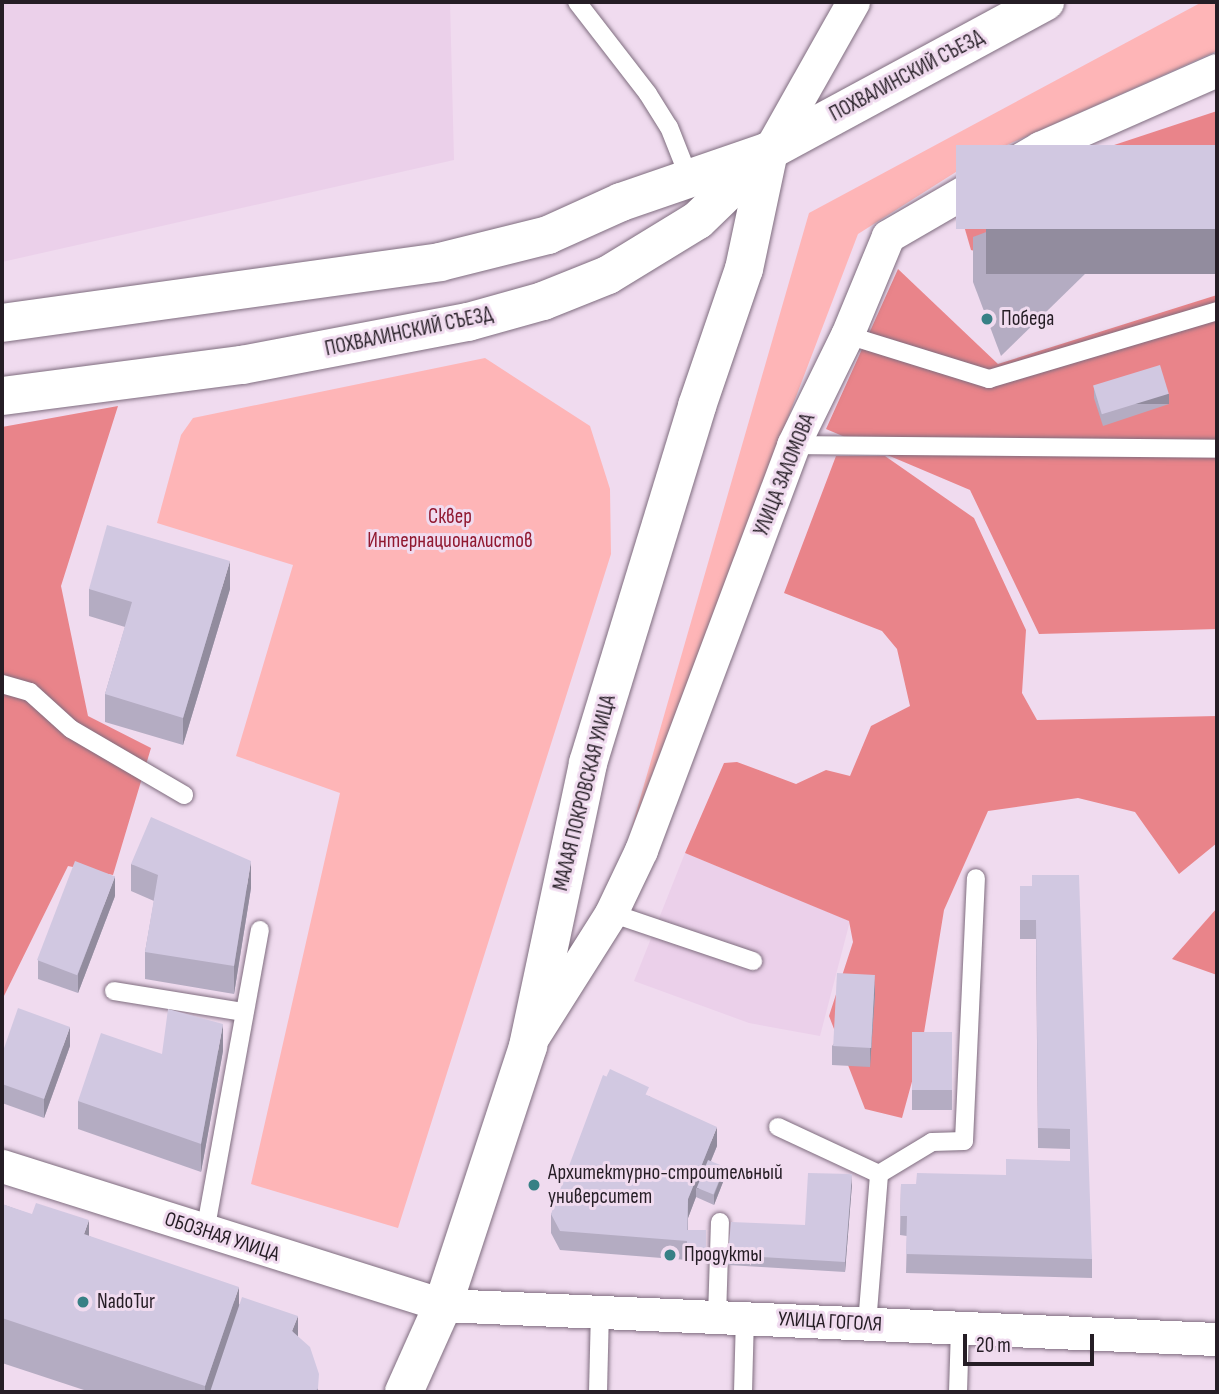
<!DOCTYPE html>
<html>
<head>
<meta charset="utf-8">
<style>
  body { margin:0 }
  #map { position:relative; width:1219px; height:1394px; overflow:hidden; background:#f0dbef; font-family:"Sofia Sans Condensed",sans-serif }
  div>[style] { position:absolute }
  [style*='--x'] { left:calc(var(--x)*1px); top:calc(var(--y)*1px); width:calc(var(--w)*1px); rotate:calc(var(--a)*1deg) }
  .built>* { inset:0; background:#ebd0ea }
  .green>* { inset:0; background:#feb5b7 }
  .forest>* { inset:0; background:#e9848a }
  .roads { filter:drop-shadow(0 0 2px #7f6d7f) drop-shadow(0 0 2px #7f6d7f) }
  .service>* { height:18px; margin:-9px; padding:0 9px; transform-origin:9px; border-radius:9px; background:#fff }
  .minor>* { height:33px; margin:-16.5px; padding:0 16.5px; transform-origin:16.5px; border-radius:16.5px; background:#fff }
  .secondary>* { height:38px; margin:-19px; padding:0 19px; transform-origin:19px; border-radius:19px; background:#fff }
  .wall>* { inset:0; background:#b4acc2; transform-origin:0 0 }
  .shaded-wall>* { inset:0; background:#928c9e; transform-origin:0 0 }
  .building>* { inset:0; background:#d1c8e1; transform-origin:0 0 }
  .dots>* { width:19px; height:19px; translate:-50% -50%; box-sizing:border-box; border:4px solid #f0dbef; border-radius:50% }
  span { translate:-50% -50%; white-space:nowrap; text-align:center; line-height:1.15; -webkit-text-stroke:6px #f0dbef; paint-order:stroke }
  .street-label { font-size:21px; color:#251d25 }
  .poi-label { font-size:21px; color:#251d25 }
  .left { translate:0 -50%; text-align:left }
  .park-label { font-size:21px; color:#901830 }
  .frame { position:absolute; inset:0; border:4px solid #251d25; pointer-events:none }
  .scale { position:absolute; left:963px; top:1334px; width:131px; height:32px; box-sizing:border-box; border:4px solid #251d25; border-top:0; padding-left:9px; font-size:21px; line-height:24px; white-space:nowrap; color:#251d25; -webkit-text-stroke:5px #f0dbef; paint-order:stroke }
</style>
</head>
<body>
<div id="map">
  <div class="built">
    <div style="clip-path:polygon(2px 2px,450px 2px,454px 160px,2px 262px)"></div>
    <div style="clip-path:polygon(685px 853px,850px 921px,820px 1036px,749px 1023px,634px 981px)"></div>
  </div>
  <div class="green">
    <div style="clip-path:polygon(1202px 2px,1217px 2px,1217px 51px,978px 158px,858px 234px,631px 830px,809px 213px)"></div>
    <div style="clip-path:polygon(485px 358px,590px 426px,610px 489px,611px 554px,398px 1228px,251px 1184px,340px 793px,236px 756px,293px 565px,157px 523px,181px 435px,193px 418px)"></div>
  </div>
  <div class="forest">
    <div style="clip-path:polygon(1217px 111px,1217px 174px,1003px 259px,971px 250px,962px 219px,1102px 149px)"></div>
    <div style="clip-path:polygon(898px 269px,998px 364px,1217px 295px,1217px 629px,1039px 634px,970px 490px,826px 429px)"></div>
    <div style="clip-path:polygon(118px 406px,61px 586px,88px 716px,151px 748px,113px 875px,68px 866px,2px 1000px,2px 427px)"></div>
    <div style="clip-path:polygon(836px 456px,885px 456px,974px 518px,1026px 630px,1022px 693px,1037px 720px,1217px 716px,1217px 843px,1179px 874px,1135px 812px,1078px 798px,988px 811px,944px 910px,922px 1045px,902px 1118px,865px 1109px,829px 1016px,853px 942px,849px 921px,685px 853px,724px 763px,737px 762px,796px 784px,826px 770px,850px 776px,871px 726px,910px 706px,897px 649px,882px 631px,784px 593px)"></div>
    <div style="clip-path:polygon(1217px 908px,1217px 975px,1172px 959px)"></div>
  </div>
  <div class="roads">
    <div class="service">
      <div style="--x:577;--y:2;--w:116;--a:52.3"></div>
      <div style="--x:648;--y:94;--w:39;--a:58"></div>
      <div style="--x:669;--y:127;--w:57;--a:68.4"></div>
      <div style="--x:847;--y:335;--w:149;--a:17.2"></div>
      <div style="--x:989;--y:379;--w:238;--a:-16.6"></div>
      <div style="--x:793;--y:445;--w:424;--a:0.5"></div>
      <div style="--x:2;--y:684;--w:29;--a:16"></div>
      <div style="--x:30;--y:692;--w:55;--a:42.1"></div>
      <div style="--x:71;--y:729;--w:131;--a:30.3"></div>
      <div style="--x:611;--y:913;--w:150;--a:18.7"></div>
      <div style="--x:114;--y:991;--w:132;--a:9.2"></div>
      <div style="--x:778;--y:1127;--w:111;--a:25"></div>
      <div style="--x:205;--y:1232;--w:307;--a:-79.7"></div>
      <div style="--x:717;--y:1317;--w:95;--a:-88.2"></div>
      <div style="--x:867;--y:1324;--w:150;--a:-85.4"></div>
      <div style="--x:879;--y:1174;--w:62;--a:-31.1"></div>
      <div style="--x:932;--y:1142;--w:32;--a:-2"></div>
      <div style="--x:964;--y:1141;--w:263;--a:-87.4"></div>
      <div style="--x:598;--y:1392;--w:80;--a:-88.6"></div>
      <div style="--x:743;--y:1392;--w:74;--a:-88.5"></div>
      <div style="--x:958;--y:1392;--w:64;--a:-88.2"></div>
    </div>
    <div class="minor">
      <div style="--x:769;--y:151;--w:171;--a:-60.6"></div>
      <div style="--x:534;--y:1035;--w:144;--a:-57.7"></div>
      <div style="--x:611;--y:913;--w:70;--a:-64.5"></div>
      <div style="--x:641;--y:850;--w:433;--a:-69.4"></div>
      <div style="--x:793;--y:445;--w:123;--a:-63.9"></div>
      <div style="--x:847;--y:335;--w:107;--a:-67.5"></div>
      <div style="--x:888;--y:236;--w:176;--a:-30.1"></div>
      <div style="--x:1040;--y:148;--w:193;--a:-23.8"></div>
      <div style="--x:2;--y:1166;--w:462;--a:17.5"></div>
      <div style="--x:443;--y:1305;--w:775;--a:2.52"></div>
    </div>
    <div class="secondary">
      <div style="--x:2;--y:323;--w:442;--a:-7.9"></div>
      <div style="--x:440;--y:262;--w:111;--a:-14"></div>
      <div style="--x:548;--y:235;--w:80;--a:-24.3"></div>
      <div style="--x:621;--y:202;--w:157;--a:-19"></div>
      <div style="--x:769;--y:151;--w:314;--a:-28.4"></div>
      <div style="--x:2;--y:396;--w:242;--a:-7.4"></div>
      <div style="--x:242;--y:365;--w:230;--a:-10.8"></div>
      <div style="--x:468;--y:322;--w:78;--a:-15.6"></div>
      <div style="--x:543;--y:301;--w:70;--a:-21.8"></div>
      <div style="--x:608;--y:275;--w:105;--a:-31.4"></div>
      <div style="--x:698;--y:220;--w:83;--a:-44"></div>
      <div style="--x:404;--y:1392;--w:95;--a:-65.9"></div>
      <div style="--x:443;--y:1305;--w:273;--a:-71.8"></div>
      <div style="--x:528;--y:1046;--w:289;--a:-78"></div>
      <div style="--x:588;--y:763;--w:373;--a:-73"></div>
      <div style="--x:697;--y:406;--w:145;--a:-71.1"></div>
      <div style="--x:744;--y:269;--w:121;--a:-78"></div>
    </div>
  </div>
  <div class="wall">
    <div style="clip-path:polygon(1217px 145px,1001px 356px,973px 282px,973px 237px)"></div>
    <div style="clip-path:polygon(1094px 388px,1169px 404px,1103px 426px,1094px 398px)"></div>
    <div style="clip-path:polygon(89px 589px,230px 589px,183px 745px,105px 722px,105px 694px,125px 627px,89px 616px)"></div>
    <div style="clip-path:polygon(131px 864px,251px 888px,234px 994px,145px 979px,145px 952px,154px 901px,131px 891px)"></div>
    <div style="clip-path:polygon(1020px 886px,1032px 886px,1092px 1259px,1092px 1278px,906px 1273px,907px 1236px,900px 1235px,901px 1184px,916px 1184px,1006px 1175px,1070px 1161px,1070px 1149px,1038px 1148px,1036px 939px,1020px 939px)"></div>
    <div style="clip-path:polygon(115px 896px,78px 993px,38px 979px,38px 960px)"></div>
    <div style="clip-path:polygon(875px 994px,870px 1067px,832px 1065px,832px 1046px)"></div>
    <div style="left:912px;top:1032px;width:40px;height:78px"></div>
    <div style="clip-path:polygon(70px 1046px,44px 1118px,2px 1103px,2px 1054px)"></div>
    <div style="clip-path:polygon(223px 1051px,201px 1172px,78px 1129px,78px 1101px,162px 1054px)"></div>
    <div style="clip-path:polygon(649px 1096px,717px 1146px,711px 1161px,725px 1177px,714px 1205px,696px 1197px,688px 1218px,688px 1230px,706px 1230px,706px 1260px,687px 1260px,560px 1250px,551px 1233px,551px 1214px)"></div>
    <div style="clip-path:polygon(852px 1184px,845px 1272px,728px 1265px,728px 1255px,805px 1225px)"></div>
    <div style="clip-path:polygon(2px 1204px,89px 1236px,239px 1304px,298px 1337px,319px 1392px,90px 1392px,2px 1363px)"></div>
  </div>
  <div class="shaded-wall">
    <div style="left:1217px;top:229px;width:45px;height:231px;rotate:90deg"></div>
    <div style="left:1169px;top:394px;width:10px;height:70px;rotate:90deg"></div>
    <div style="clip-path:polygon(230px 561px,230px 589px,183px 745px,183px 718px)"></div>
    <div style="clip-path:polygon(251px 861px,251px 888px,234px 994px,234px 966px)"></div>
    <div style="clip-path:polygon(115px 876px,115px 896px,78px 993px,78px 974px)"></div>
    <div style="clip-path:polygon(875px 975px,875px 994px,870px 1067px,870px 1048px)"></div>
    <div style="clip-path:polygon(223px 1024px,223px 1051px,201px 1172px,201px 1144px)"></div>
    <div style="clip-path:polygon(70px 1027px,70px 1046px,44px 1118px,44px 1099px)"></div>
    <div style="clip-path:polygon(717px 1127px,717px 1146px,699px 1189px,696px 1188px,696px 1197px,688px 1218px,687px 1260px,688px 1199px)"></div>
    <div style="clip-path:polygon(725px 1167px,725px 1177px,714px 1205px,714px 1195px)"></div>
    <div style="clip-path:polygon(852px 1174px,852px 1184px,845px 1272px,845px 1262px)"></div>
    <div style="clip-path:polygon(89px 1220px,89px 1265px,84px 1234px)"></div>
    <div style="clip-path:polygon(239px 1287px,239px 1332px,219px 1392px,205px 1392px,205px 1386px)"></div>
    <div style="clip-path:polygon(298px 1316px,298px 1343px,292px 1331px)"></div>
  </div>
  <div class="building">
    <div style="left:1217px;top:145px;width:84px;height:261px;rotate:90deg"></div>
    <div style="left:1160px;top:365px;width:30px;height:70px;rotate:73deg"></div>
    <div style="clip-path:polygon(107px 525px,230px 561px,183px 718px,105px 694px,132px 602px,89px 589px)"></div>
    <div style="clip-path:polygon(151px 817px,251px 861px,234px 966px,145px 952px,158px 875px,131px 864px)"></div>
    <div style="left:75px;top:861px;width:43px;height:106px;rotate:21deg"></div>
    <div style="clip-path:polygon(1032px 875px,1079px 875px,1092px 1259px,906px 1254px,907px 1216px,900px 1216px,901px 1184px,916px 1184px,917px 1173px,1006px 1175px,1006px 1159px,1070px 1161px,1070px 1129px,1038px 1128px,1036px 920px,1020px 920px,1020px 886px,1032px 886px)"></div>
    <div style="left:837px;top:973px;width:38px;height:73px;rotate:3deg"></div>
    <div style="clip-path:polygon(18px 1008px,70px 1027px,44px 1099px,2px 1084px,2px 1054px)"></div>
    <div style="clip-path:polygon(168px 1009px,223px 1024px,201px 1144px,78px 1101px,101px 1033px,162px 1054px)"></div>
    <div style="left:912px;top:1032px;width:40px;height:58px"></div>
    <div style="left:610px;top:1069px;width:43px;height:9px;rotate:25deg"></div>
    <div style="clip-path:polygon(603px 1075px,717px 1127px,688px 1199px,687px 1241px,560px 1231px,551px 1214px)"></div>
    <div style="left:708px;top:1160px;width:18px;height:30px;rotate:22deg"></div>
    <div style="clip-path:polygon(808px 1173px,852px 1174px,845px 1262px,728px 1255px,731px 1222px,805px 1225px)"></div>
    <div style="clip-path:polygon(36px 1203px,89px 1220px,84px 1234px,239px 1287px,205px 1386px,2px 1318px,2px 1204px,32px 1214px)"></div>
    <div style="left:687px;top:1230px;width:19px;height:20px"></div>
    <div style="clip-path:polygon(242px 1297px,298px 1316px,292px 1331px,310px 1347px,319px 1374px,318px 1388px,315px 1392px,210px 1392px)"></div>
  </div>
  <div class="dots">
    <div style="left:987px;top:319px;background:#378085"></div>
    <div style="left:534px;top:1185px;background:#378085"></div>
    <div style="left:670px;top:1255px;background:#378085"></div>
    <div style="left:83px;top:1302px;background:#378085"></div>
  </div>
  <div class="street-label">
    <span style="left:907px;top:76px;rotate:-28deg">ПОХВАЛИНСКИЙ СЪЕЗД</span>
    <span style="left:409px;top:332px;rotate:-12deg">ПОХВАЛИНСКИЙ СЪЕЗД</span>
    <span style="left:785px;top:475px;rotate:-68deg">УЛИЦА ЗАЛОМОВА</span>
    <span style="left:585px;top:793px;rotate:-76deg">МАЛАЯ ПОКРОВСКАЯ УЛИЦА</span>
    <span style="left:222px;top:1237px;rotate:18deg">ОБОЗНАЯ УЛИЦА</span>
    <span style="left:830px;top:1322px;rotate:3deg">УЛИЦА ГОГОЛЯ</span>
  </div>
  <div class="poi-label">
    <span class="left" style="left:1001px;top:319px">Победа</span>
    <span class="left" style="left:548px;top:1185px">Архитектурно-строительный<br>университет</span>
    <span class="left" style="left:684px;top:1255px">Продукты</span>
    <span class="left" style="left:97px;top:1302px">NadoTur</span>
  </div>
  <div class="park-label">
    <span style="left:450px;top:529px">Сквер<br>Интернационалистов</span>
  </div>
  <div class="frame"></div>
  <div class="scale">20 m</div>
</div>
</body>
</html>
